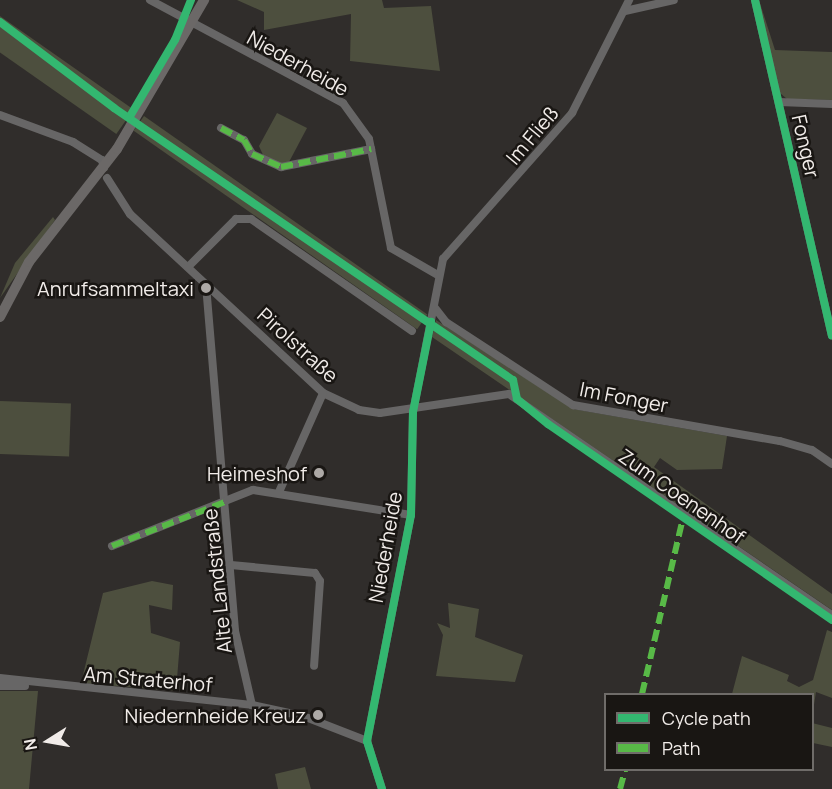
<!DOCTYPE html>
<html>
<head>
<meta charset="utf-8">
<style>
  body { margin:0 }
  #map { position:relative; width:832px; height:789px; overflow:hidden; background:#302d2b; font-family:Manrope,sans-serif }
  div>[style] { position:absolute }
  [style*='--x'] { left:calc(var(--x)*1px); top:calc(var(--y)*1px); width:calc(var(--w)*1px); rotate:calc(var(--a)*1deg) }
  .green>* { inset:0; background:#4d4f3e; transform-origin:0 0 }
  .street>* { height:8px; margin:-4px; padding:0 4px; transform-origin:4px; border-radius:4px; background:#676666 }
  .secondary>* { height:10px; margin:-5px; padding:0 5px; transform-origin:5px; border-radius:5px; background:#6b6867 }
  .quiet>* { height:6px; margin-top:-3px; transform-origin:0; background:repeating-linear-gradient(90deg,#58b947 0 12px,transparent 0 18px) }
  .cycleway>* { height:8px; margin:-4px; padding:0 4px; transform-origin:4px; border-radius:4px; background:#33b770 }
  .dots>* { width:16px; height:16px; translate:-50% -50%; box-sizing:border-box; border:3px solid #191613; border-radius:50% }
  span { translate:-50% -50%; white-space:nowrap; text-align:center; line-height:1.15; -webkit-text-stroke:5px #191613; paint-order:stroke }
  .street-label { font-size:20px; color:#f1ece9 }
  .poi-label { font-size:20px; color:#f1ece9 }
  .right { translate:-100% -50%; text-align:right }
  .legend { position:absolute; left:604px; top:693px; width:210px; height:78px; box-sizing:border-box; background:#191613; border:2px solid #6f6c69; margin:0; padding:8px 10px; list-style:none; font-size:18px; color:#f1ece9 }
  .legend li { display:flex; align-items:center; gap:12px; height:30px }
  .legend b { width:30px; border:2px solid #6f6c69 }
  .north { position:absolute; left:18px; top:711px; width:60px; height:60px; -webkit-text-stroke:4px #191613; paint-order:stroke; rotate:259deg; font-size:16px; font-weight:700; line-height:24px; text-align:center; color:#f1ece9 }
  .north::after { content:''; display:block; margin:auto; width:21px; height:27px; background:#f1ece9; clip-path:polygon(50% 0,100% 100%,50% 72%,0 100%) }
</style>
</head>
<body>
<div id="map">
  <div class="green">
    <div style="clip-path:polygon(237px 0,382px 0,384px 8px,431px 6px,440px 71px,350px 61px,351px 14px,264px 30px,264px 12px)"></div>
    <div style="clip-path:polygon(759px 0,775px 50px,832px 52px,832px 100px,787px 99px,780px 93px)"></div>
    <div style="left:0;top:16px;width:163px;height:30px;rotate:35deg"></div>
    <div style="clip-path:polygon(277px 113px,307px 128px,289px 162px,280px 164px,263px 155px,259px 146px)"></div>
    <div style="left:144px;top:116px;width:346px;height:18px;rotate:35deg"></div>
    <div style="clip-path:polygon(53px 217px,55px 220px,0 298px,15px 263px)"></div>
    <div style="clip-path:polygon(436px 320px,573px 409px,727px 436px,722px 469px,677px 470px,660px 458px,654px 467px,832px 594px,832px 610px,432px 337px)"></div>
    <div style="left:0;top:401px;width:71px;height:53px;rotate:2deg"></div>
    <div style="clip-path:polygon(152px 581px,173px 585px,172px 610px,149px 605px,151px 633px,180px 642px,176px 691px,81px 683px,103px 593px)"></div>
    <div style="clip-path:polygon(448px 603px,479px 609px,475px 637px,523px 655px,515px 682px,436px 676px,443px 635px,437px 623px,450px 628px)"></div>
    <div style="clip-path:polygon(827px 630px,832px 632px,832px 698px,816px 692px,813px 711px,812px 694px,732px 694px,742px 656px,789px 675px,787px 681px,799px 687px,813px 680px)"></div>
    <div style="clip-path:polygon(0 691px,38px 691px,29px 789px,0 789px)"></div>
    <div style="clip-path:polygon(812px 723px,832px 728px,832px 747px,813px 743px)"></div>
    <div style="clip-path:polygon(305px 767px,311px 789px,278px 789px,275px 774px)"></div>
  </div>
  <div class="street">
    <div style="--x:150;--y:0;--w:219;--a:28.1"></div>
    <div style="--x:343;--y:103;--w:44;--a:54.2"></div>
    <div style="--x:369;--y:139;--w:111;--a:78.6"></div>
    <div style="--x:391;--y:248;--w:54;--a:29.9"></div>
    <div style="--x:755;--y:0;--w:344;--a:77.1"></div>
    <div style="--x:625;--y:11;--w:50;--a:-12.7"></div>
    <div style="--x:779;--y:102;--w:53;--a:2.2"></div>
    <div style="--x:0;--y:115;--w:78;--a:20.3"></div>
    <div style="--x:73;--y:142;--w:34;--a:32"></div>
    <div style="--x:102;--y:160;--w:8;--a:76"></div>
    <div style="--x:221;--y:128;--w:26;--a:28"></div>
    <div style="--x:244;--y:140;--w:16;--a:60"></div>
    <div style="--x:252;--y:154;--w:32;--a:24"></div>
    <div style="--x:281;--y:167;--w:92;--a:-11.3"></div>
    <div style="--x:107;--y:178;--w:43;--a:57.4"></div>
    <div style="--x:130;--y:214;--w:263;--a:42.8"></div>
    <div style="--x:323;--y:393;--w:40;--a:25"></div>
    <div style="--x:359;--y:410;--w:21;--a:8"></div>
    <div style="--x:380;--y:413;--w:130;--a:-8.4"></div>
    <div style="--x:509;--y:394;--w:391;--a:34.4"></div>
    <div style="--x:188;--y:267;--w:68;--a:-45"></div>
    <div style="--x:236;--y:219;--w:15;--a:0"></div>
    <div style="--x:251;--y:219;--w:196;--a:34.8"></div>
    <div style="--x:206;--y:285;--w:347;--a:85.2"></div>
    <div style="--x:235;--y:631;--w:76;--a:77.1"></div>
    <div style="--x:435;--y:308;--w:18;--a:52"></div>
    <div style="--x:446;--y:322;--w:152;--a:33.2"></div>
    <div style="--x:573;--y:405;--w:210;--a:9.9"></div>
    <div style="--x:780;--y:441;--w:33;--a:16"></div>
    <div style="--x:812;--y:450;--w:24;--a:35"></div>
    <div style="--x:279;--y:492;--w:108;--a:-66"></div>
    <div style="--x:112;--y:546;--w:152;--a:-21.7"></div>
    <div style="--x:253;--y:490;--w:160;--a:9"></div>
    <div style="--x:231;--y:565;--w:84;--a:5.4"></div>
    <div style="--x:315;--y:573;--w:9;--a:58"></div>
    <div style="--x:320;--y:581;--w:85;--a:94"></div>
    <div style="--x:0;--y:678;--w:253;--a:6.1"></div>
    <div style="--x:252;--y:705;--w:52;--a:12.2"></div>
    <div style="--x:303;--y:716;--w:69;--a:21.3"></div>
    <div style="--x:367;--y:741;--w:50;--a:72.6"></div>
    <div style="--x:0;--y:686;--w:25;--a:0"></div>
    <div style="--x:367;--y:741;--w:230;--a:-79"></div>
    <div style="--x:411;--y:515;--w:103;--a:-88.9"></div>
    <div style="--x:413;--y:412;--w:156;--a:-78.9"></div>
    <div style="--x:443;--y:259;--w:195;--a:-48.5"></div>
    <div style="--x:572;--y:113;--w:127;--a:-63.2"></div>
  </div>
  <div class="secondary">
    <div style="--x:0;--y:317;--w:62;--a:-62.2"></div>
    <div style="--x:29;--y:262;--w:143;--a:-52.1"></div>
    <div style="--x:117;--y:149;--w:173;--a:-59.7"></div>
  </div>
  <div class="quiet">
    <div style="--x:221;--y:128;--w:26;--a:28"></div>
    <div style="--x:244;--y:140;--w:16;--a:60"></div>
    <div style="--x:252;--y:154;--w:32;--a:24"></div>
    <div style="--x:281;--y:167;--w:92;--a:-11.3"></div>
    <div style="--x:112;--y:546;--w:121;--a:-21.3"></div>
    <div style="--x:642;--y:694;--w:181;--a:-76.9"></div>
    <div style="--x:620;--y:789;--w:20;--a:-75"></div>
  </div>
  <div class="cycleway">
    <div style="--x:755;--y:0;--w:344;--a:77.1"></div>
    <div style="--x:0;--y:22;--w:143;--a:37"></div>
    <div style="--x:114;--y:108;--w:483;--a:34.3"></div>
    <div style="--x:513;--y:380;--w:19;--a:78"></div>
    <div style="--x:517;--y:399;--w:40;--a:39"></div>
    <div style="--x:548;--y:424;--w:345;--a:34.6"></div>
    <div style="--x:129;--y:118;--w:91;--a:-59.5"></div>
    <div style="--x:175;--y:40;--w:43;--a:-68.2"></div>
    <div style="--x:382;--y:789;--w:50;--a:-107.4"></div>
    <div style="--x:367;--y:741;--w:230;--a:-79"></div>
    <div style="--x:411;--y:515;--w:103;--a:-88.9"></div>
    <div style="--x:413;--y:412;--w:92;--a:-78.7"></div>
  </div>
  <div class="dots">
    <div style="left:206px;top:288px;background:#ada9a6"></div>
    <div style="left:319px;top:473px;background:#ada9a6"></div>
    <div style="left:318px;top:715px;background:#ada9a6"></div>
  </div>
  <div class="street-label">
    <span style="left:298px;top:63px;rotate:29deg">Niederheide</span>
    <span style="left:532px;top:135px;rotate:-50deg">Im Fließ</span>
    <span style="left:806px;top:146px;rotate:77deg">Fonger</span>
    <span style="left:298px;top:345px;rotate:42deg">Pirolstraße</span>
    <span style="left:624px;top:397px;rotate:11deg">Im Fonger</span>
    <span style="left:682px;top:496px;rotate:35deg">Zum Coenenhof</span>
    <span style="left:385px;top:547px;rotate:-80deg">Niederheide</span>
    <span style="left:217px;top:581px;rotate:-96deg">Alte Landstraße</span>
    <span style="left:148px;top:679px;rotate:5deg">Am Straterhof</span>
  </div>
  <div class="poi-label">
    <span class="right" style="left:194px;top:288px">Anrufsammeltaxi</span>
    <span class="right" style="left:307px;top:473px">Heimeshof</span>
    <span class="right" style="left:306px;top:715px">Niedernheide Kreuz</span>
  </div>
  <ul class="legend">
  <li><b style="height:8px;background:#33b770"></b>Cycle path</li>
  <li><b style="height:8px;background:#58b947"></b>Path</li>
  </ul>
  <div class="north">N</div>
</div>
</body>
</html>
